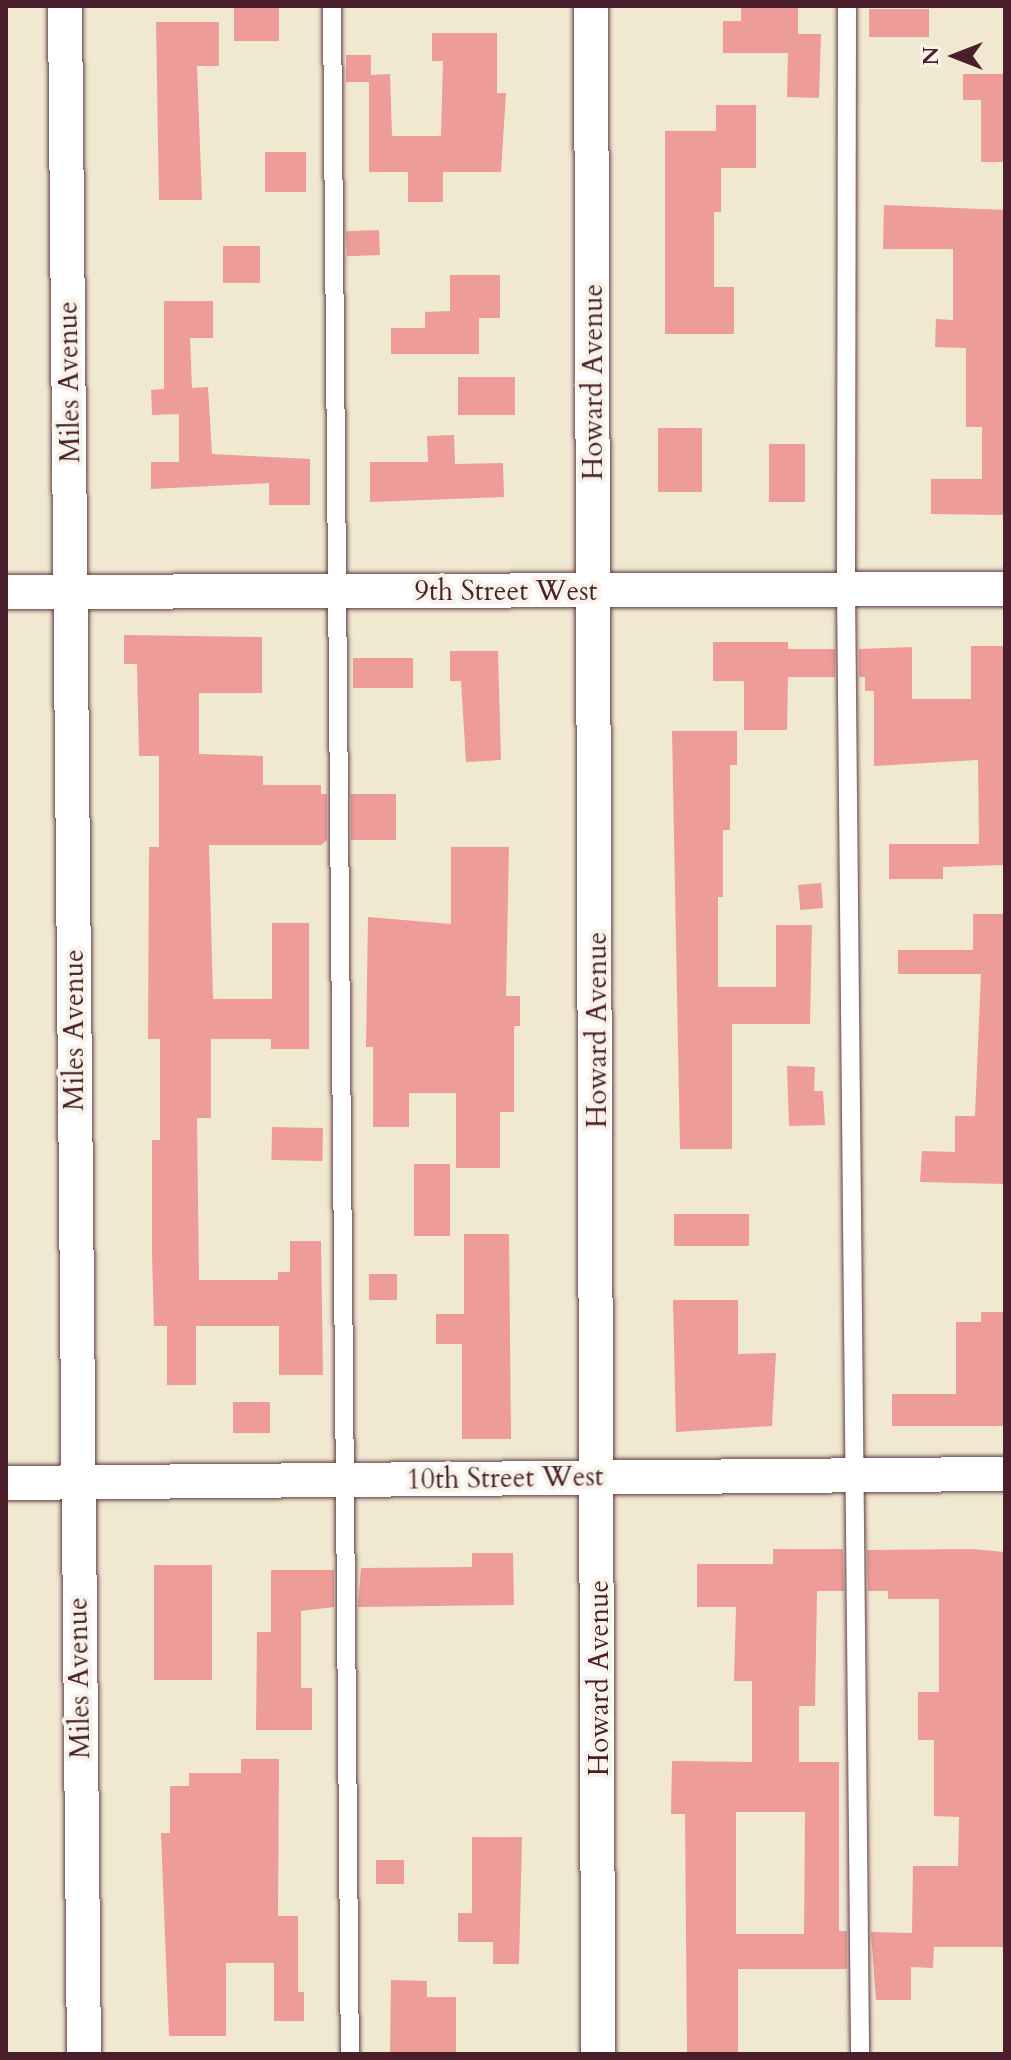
<!DOCTYPE html>
<html>
<head>
<meta charset="utf-8">
<style>
  body { margin:0 }
  #map { position:relative; width:1011px; height:2060px; overflow:hidden; background:#f1e8d1; font-family:Cardo,serif }
  div>[style] { position:absolute }
  [style*='--x'] { left:calc(var(--x)*1px); top:calc(var(--y)*1px); width:calc(var(--w)*1px); rotate:calc(var(--a)*1deg) }
  .building>* { inset:0; background:#ed9c98; transform-origin:0 0 }
  .roads { filter:drop-shadow(0 0 2px #633d44) drop-shadow(0 0 2px #633d44) }
  .service>* { height:18px; margin:-9px; padding:0 9px; transform-origin:9px; border-radius:9px; background:#fff }
  .minor>* { height:34px; margin:-17px; padding:0 17px; transform-origin:17px; border-radius:17px; background:#fff }
  span { translate:-50% -50%; white-space:nowrap; text-align:center; line-height:1.15; -webkit-text-stroke:8px #f7f3e8; paint-order:stroke }
  .street-label { font-size:28px; color:#4a1f2b }
  .frame { position:absolute; inset:0; border:8px solid #4a1f2b; pointer-events:none }
  .north { position:absolute; left:915px; top:16px; width:80px; height:80px; -webkit-text-stroke:6px #f7f3e8; paint-order:stroke; rotate:270deg; font-size:22px; font-weight:700; line-height:32px; text-align:center; color:#4a1f2b }
  .north::after { content:''; display:block; margin:auto; width:28px; height:36px; background:#4a1f2b; clip-path:polygon(50% 0,100% 100%,50% 72%,0 100%) }
</style>
</head>
<body>
<div id="map">
  <div class="building">
    <div style="left:234px;top:6px;width:45px;height:35px"></div>
    <div style="clip-path:polygon(741px 6px,798px 6px,798px 34px,821px 34px,819px 98px,787px 97px,788px 53px,723px 53px,723px 21px,741px 21px)"></div>
    <div style="left:929px;top:9px;width:28px;height:60px;rotate:90deg"></div>
    <div style="clip-path:polygon(156px 22px,219px 22px,219px 66px,197px 66px,202px 200px,159px 200px)"></div>
    <div style="clip-path:polygon(432px 33px,497px 33px,497px 93px,506px 93px,501px 172px,443px 172px,443px 202px,408px 202px,408px 172px,369px 172px,369px 82px,346px 82px,346px 55px,371px 55px,371px 75px,390px 74px,392px 136px,441px 136px,443px 61px,432px 61px)"></div>
    <div style="clip-path:polygon(963px 74px,1005px 74px,1005px 162px,981px 162px,981px 100px,963px 100px)"></div>
    <div style="clip-path:polygon(716px 105px,756px 105px,756px 168px,721px 168px,721px 212px,714px 212px,714px 287px,734px 287px,734px 334px,665px 334px,665px 131px,716px 131px)"></div>
    <div style="left:265px;top:152px;width:41px;height:40px"></div>
    <div style="clip-path:polygon(884px 205px,1005px 210px,1005px 515px,931px 514px,931px 479px,982px 479px,982px 427px,966px 427px,966px 348px,935px 347px,936px 319px,953px 320px,953px 249px,883px 249px)"></div>
    <div style="left:379px;top:230px;width:25px;height:33px;rotate:88deg"></div>
    <div style="left:223px;top:246px;width:37px;height:37px"></div>
    <div style="clip-path:polygon(450px 275px,500px 275px,500px 318px,479px 318px,479px 354px,391px 354px,391px 328px,425px 328px,425px 312px,450px 311px)"></div>
    <div style="clip-path:polygon(164px 301px,213px 301px,213px 338px,190px 338px,192px 388px,208px 387px,212px 454px,310px 459px,310px 505px,269px 505px,269px 483px,151px 489px,151px 462px,179px 462px,179px 414px,152px 415px,151px 390px,164px 389px)"></div>
    <div style="left:458px;top:377px;width:57px;height:38px"></div>
    <div style="left:658px;top:428px;width:44px;height:64px"></div>
    <div style="clip-path:polygon(454px 435px,455px 464px,503px 463px,504px 497px,370px 502px,370px 462px,428px 462px,427px 436px)"></div>
    <div style="left:769px;top:444px;width:36px;height:58px"></div>
    <div style="clip-path:polygon(124px 635px,262px 637px,262px 693px,199px 693px,199px 754px,263px 756px,263px 785px,321px 785px,321px 794px,327px 794px,327px 840px,321px 845px,209px 845px,213px 999px,272px 999px,272px 923px,309px 923px,309px 1049px,271px 1049px,271px 1039px,211px 1039px,211px 1118px,197px 1118px,199px 1280px,278px 1280px,278px 1272px,290px 1272px,290px 1241px,321px 1241px,323px 1375px,279px 1375px,279px 1326px,196px 1326px,196px 1385px,167px 1385px,167px 1326px,154px 1326px,152px 1254px,152px 1140px,160px 1140px,160px 1039px,148px 1039px,149px 847px,159px 847px,159px 756px,139px 756px,137px 664px,124px 664px)"></div>
    <div style="clip-path:polygon(713px 642px,788px 642px,788px 649px,835px 649px,835px 677px,788px 677px,787px 730px,744px 730px,744px 681px,713px 681px)"></div>
    <div style="clip-path:polygon(971px 646px,1005px 646px,1005px 865px,943px 867px,943px 879px,889px 879px,889px 844px,979px 844px,978px 760px,874px 766px,874px 691px,865px 691px,865px 677px,859px 677px,859px 649px,912px 647px,912px 699px,971px 699px)"></div>
    <div style="clip-path:polygon(450px 651px,498px 651px,501px 760px,466px 762px,461px 681px,450px 681px)"></div>
    <div style="left:353px;top:658px;width:60px;height:30px"></div>
    <div style="clip-path:polygon(672px 731px,737px 731px,737px 765px,730px 765px,730px 830px,723px 830px,723px 897px,718px 897px,718px 987px,776px 987px,776px 925px,812px 925px,810px 1024px,732px 1024px,732px 1149px,680px 1149px)"></div>
    <div style="left:351px;top:794px;width:45px;height:46px"></div>
    <div style="clip-path:polygon(451px 847px,509px 847px,506px 996px,520px 996px,520px 1026px,514px 1026px,514px 1112px,500px 1112px,500px 1168px,456px 1168px,456px 1093px,409px 1093px,409px 1127px,373px 1127px,373px 1047px,366px 1047px,368px 917px,451px 924px)"></div>
    <div style="left:821px;top:883px;width:25px;height:23px;rotate:85deg"></div>
    <div style="clip-path:polygon(973px 914px,1005px 914px,1005px 1184px,920px 1182px,922px 1151px,955px 1152px,955px 1116px,975px 1116px,981px 974px,898px 974px,898px 950px,973px 950px)"></div>
    <div style="clip-path:polygon(787px 1066px,815px 1067px,814px 1091px,823px 1091px,825px 1125px,789px 1126px)"></div>
    <div style="left:272px;top:1127px;width:51px;height:33px;rotate:1deg"></div>
    <div style="left:414px;top:1164px;width:36px;height:72px"></div>
    <div style="left:674px;top:1214px;width:75px;height:32px"></div>
    <div style="clip-path:polygon(464px 1234px,509px 1234px,511px 1439px,462px 1439px,462px 1344px,436px 1344px,436px 1314px,464px 1314px)"></div>
    <div style="left:369px;top:1274px;width:28px;height:26px"></div>
    <div style="clip-path:polygon(673px 1300px,738px 1300px,738px 1354px,776px 1353px,772px 1426px,676px 1432px)"></div>
    <div style="clip-path:polygon(981px 1312px,1005px 1312px,1005px 1426px,892px 1426px,892px 1394px,956px 1394px,956px 1322px,981px 1322px)"></div>
    <div style="left:233px;top:1402px;width:37px;height:31px"></div>
    <div style="clip-path:polygon(evenodd,773px 1549px,843px 1549px,844px 1591px,817px 1591px,815px 1706px,799px 1706px,799px 1762px,839px 1762px,839px 1931px,847px 1931px,847px 1969px,738px 1969px,738px 2054px,687px 2054px,685px 1814px,671px 1814px,672px 1761px,752px 1762px,752px 1681px,734px 1681px,736px 1607px,697px 1607px,697px 1564px,773px 1564px,773px 1549px,736px 1812px,805px 1812px,804px 1934px,736px 1934px,736px 1812px)"></div>
    <div style="clip-path:polygon(972px 1549px,1005px 1552px,1005px 1947px,934px 1947px,933px 1968px,911px 1967px,911px 2000px,876px 2000px,871px 1932px,912px 1933px,913px 1866px,958px 1866px,959px 1817px,934px 1816px,934px 1740px,918px 1740px,918px 1692px,939px 1692px,939px 1599px,888px 1599px,888px 1591px,868px 1591px,867px 1550px)"></div>
    <div style="clip-path:polygon(472px 1553px,513px 1553px,514px 1605px,358px 1607px,361px 1568px,472px 1567px)"></div>
    <div style="left:154px;top:1565px;width:58px;height:115px"></div>
    <div style="clip-path:polygon(271px 1570px,334px 1570px,334px 1607px,301px 1611px,301px 1688px,312px 1688px,312px 1730px,256px 1730px,257px 1632px,271px 1632px)"></div>
    <div style="clip-path:polygon(241px 1759px,279px 1759px,278px 1916px,298px 1916px,298px 1992px,304px 1992px,304px 2021px,274px 2021px,274px 1963px,226px 1963px,226px 2036px,169px 2036px,161px 1833px,170px 1833px,170px 1786px,189px 1786px,189px 1773px,241px 1773px)"></div>
    <div style="clip-path:polygon(472px 1837px,522px 1837px,519px 1964px,493px 1964px,493px 1942px,458px 1942px,458px 1913px,472px 1913px)"></div>
    <div style="left:376px;top:1860px;width:28px;height:24px"></div>
    <div style="clip-path:polygon(391px 1980px,427px 1981px,427px 1997px,456px 1997px,456px 2054px,390px 2054px)"></div>
  </div>
  <div class="roads">
    <div class="service">
      <div style="--x:332;--y:6;--w:2048;--a:89.5"></div>
      <div style="--x:847;--y:6;--w:583;--a:90.1"></div>
      <div style="--x:846;--y:589;--w:1465;--a:89.45"></div>
    </div>
    <div class="minor">
      <div style="--x:65;--y:6;--w:2048;--a:89.47"></div>
      <div style="--x:591;--y:6;--w:2048;--a:89.8"></div>
      <div style="--x:6;--y:592;--w:999;--a:-0.17"></div>
      <div style="--x:6;--y:1483;--w:999;--a:-0.52"></div>
    </div>
  </div>
  <div class="street-label">
    <span style="left:69px;top:382px;rotate:-91deg">Miles Avenue</span>
    <span style="left:593px;top:382px;rotate:-90deg">Howard Avenue</span>
    <span style="left:506px;top:591px">9th Street West</span>
    <span style="left:74px;top:1030px;rotate:-90deg">Miles Avenue</span>
    <span style="left:597px;top:1030px;rotate:-90deg">Howard Avenue</span>
    <span style="left:505px;top:1478px;rotate:-1deg">10th Street West</span>
    <span style="left:79px;top:1678px;rotate:-91deg">Miles Avenue</span>
    <span style="left:599px;top:1678px;rotate:-90deg">Howard Avenue</span>
  </div>
  <div class="frame"></div>
  <div class="north">N</div>
</div>
</body>
</html>
